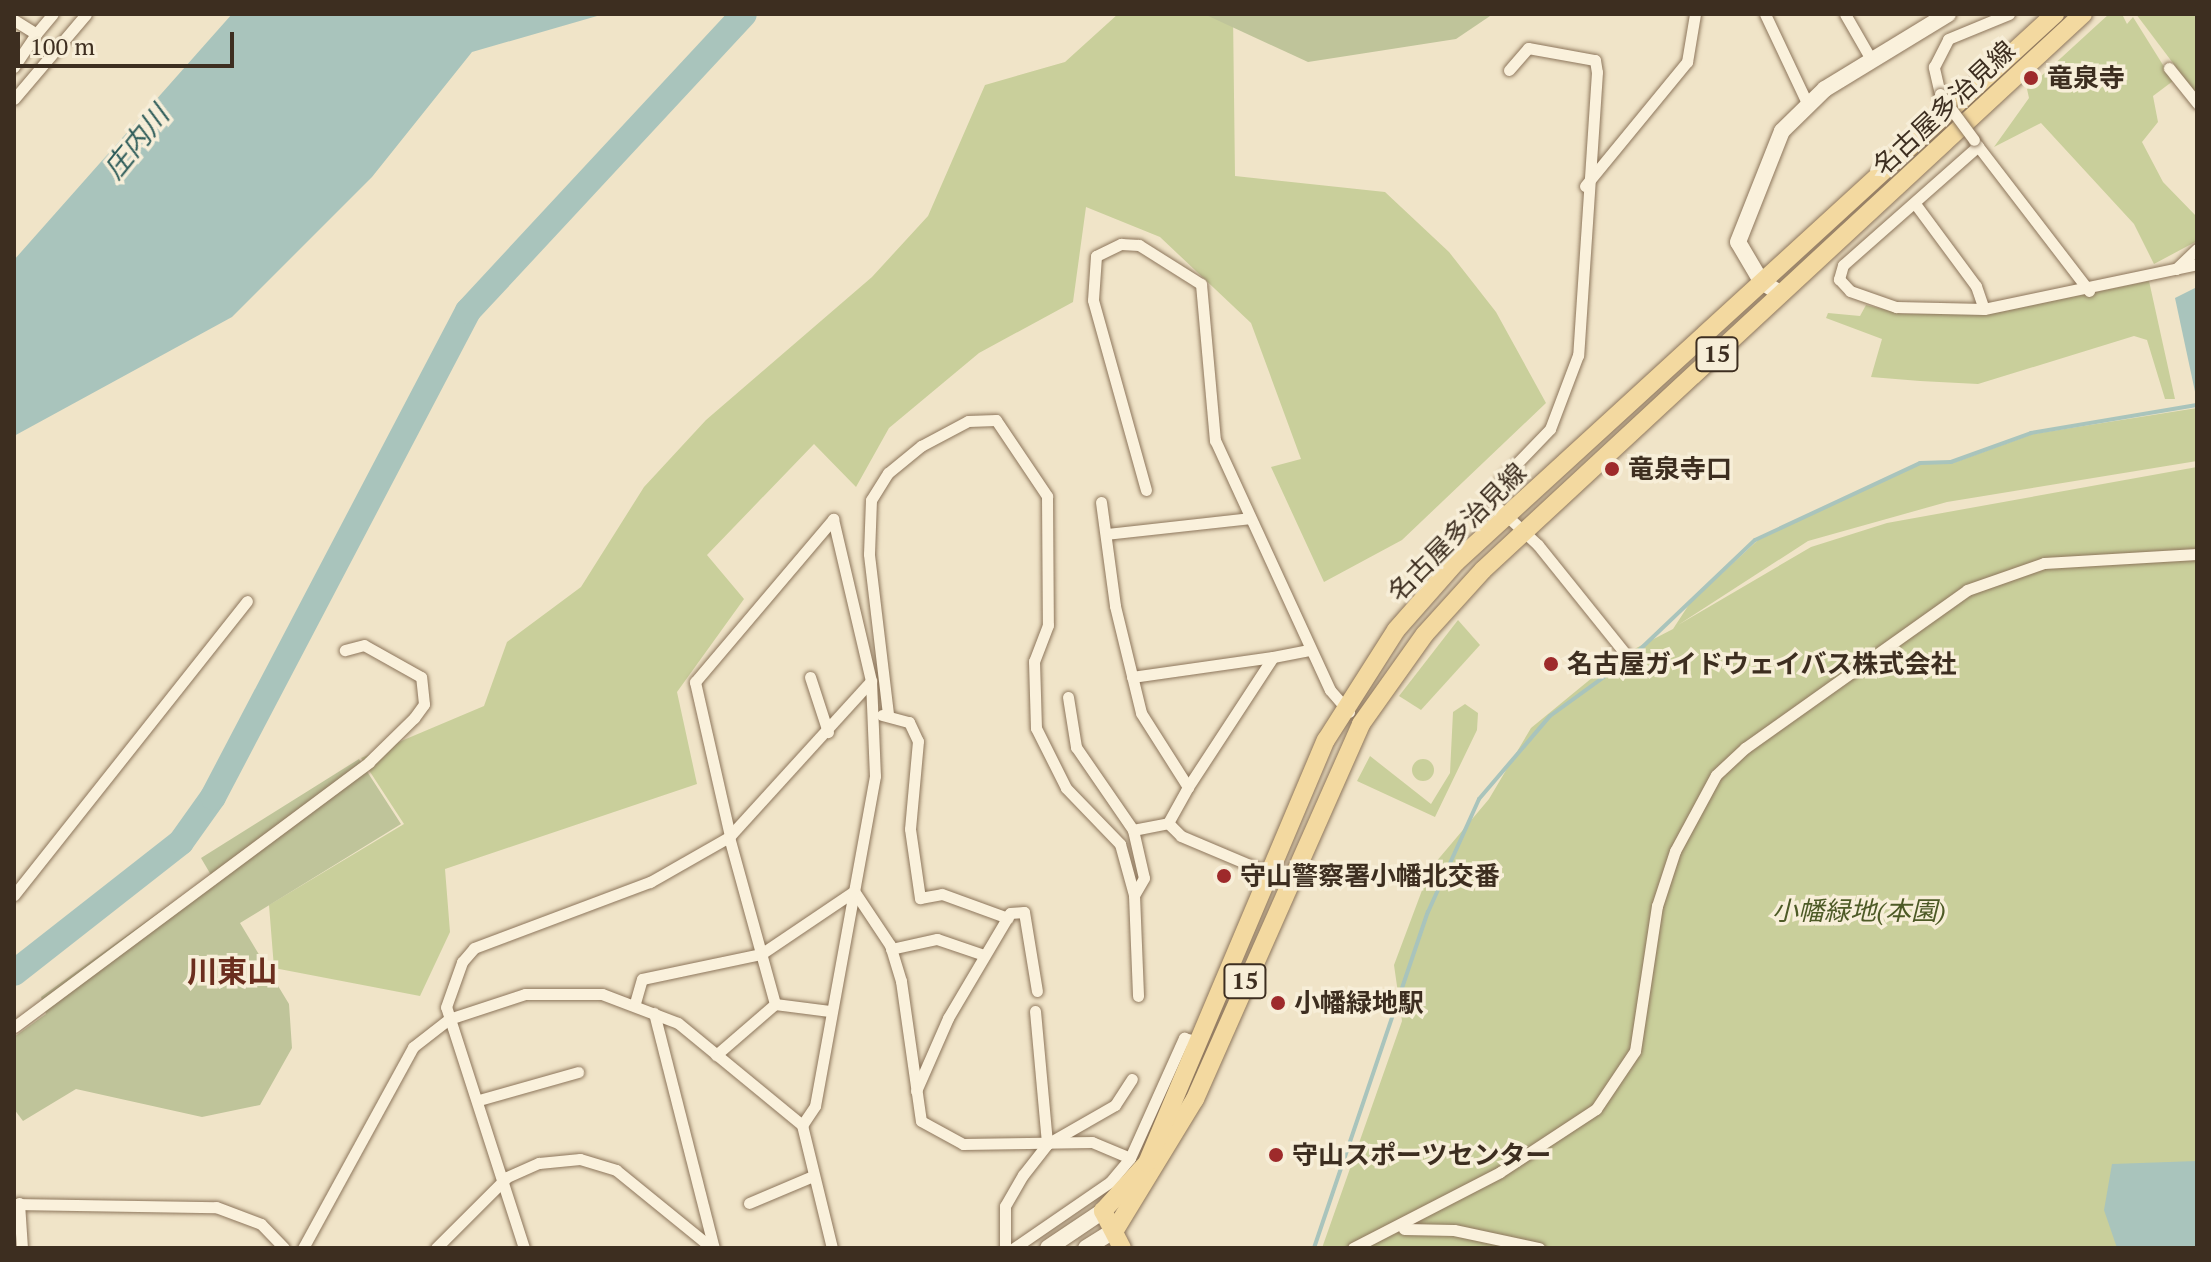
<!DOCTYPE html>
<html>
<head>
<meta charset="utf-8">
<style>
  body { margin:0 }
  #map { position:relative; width:2211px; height:1262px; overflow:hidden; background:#f0e4c8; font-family:"PT Serif","Noto Sans JP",serif }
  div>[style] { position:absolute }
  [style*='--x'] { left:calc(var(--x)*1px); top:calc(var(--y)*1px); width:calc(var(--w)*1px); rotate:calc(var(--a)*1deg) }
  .green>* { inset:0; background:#c9cf9b }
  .round { border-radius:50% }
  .cemetery>* { inset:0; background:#bfc49a }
  .water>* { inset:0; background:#a9c4bc }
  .stream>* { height:4px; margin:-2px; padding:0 2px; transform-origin:2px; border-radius:2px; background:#a9c4bc }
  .river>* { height:26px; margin:-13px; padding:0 13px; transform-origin:13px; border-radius:13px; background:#a9c4bc }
  .roads { filter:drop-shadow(0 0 2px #8d765c) drop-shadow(0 0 2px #8d765c) }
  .street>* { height:11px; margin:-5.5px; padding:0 5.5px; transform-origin:5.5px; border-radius:5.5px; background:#faf1dc }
  .secondary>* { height:16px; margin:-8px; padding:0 8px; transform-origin:8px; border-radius:8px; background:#faf1dc }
  .primary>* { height:18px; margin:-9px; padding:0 9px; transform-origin:9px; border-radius:9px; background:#f3d9a0 }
  .bridges { filter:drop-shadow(0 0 2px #8d765c) drop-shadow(0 0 2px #8d765c) }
  .street-bridge>* { height:11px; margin:-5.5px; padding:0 5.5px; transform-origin:5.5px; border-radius:5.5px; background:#faf1dc }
  .dots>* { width:22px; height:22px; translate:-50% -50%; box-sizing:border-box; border:4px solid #f7eed8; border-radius:50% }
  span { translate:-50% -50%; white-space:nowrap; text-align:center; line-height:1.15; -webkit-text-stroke:7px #f7eed8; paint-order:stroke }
  .shield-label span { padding:2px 6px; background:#f7eed8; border:2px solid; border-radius:6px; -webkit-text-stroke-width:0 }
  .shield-label { font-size:24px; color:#3d2e20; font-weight:700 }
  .poi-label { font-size:26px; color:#3d2e20; font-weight:700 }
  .left { translate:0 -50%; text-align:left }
  .street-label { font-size:26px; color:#3d2e20 }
  .park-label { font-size:26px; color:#4d5a26; font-style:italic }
  .water-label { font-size:28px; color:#2f5d5a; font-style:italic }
  .quarter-label { font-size:30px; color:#6b2e1e; font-weight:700 }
  .frame { position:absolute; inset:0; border:16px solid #3d2e20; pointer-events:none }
  .scale { position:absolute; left:16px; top:32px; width:218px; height:36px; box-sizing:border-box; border:4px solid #3d2e20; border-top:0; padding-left:10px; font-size:24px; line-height:28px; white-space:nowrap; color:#3d2e20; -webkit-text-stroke:6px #f7eed8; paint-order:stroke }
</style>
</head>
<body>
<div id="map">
  <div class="green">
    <div style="clip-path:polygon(1118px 14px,1233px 14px,1235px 176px,1385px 192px,1449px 252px,1496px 312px,1546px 403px,1402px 540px,1324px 582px,1271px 467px,1301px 459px,1251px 323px,1160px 237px,1086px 207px,1073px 302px,979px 353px,889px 428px,856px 487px,814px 444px,707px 555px,744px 599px,677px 692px,697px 784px,445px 869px,450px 932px,420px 996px,274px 968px,269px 905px,404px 824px,361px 758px,484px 706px,507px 642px,581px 587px,644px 487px,706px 420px,872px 277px,928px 216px,985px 85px,1065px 62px)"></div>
    <div style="clip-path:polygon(2109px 14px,2122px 14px,2127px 24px,2133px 17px,2173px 81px,2153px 96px,2158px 122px,2142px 142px,2163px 182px,2197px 217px,2197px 241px,2154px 264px,2134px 224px,2041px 123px,1994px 147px,2029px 98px,2027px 89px)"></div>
    <div style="clip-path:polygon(2136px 14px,2197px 14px,2197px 95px)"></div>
    <div style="clip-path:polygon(2149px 281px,2175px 399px,2165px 399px,2147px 340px,2134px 336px,1978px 384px,1920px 381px,1871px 377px,1882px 339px,1826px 318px,1828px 313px,1860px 316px,1866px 305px,1903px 314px,1995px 313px)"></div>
    <div style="clip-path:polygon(2197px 408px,2197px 461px,1947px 502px,1808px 541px,1678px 625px,1811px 547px,1887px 523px,2197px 467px,2197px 1248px,1322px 1248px,1402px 1021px,1394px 965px,1430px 869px,1489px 799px,1531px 728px,1615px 659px,1673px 629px,1690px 603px,1758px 540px,1920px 464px,1953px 463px,2033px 434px)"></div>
    <div style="clip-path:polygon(1458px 620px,1480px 645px,1421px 710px,1399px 696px)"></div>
    <div style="clip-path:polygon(1465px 704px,1478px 713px,1477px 730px,1435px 817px,1357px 781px,1370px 756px,1431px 804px,1450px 773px,1453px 712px)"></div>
    <div class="round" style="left:1412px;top:759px;width:22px;height:22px"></div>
  </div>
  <div class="cemetery">
    <div style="clip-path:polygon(1204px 14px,1493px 14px,1456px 39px,1308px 62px)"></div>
    <div style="clip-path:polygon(359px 759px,401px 824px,240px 923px,289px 1004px,292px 1048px,260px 1105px,202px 1117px,76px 1089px,23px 1121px,14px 1109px,14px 1037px,46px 1014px,41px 997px,211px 875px,201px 858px)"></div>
  </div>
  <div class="water">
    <div style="clip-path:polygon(232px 14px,604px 14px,472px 52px,372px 177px,232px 317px,14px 436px,14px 260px)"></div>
    <div style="clip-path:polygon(2197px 287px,2197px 401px,2175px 298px)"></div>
    <div style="clip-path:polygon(2197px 1161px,2197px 1248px,2117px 1248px,2104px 1210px,2112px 1164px)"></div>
  </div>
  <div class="stream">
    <div style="--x:1633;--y:656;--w:168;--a:-43.6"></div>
    <div style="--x:1755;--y:540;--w:182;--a:-25"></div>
    <div style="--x:1920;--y:463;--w:31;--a:-2"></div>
    <div style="--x:1951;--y:462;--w:85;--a:-19.9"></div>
    <div style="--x:2031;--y:433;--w:168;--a:-9.6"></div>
    <div style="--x:1314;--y:1248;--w:355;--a:-71.3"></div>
    <div style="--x:1428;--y:912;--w:124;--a:-65.7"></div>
    <div style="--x:1479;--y:799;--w:109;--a:-49.5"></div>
    <div style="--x:1550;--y:716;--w:94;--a:-35.9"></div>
  </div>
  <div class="river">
    <div style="--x:14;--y:973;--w:212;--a:-38.1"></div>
    <div style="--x:181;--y:842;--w:55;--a:-54.6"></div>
    <div style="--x:213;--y:797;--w:549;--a:-62.31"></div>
    <div style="--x:468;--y:311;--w:405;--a:-47.1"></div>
  </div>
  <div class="roads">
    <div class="street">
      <div style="--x:1765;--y:14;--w:98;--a:64.7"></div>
      <div style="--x:1845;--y:14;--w:54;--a:60.1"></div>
      <div style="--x:14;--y:20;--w:26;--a:32"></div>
      <div style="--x:36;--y:34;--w:40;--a:124"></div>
      <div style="--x:36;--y:34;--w:26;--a:-50"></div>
      <div style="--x:2169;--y:68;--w:45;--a:51.3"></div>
      <div style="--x:1509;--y:70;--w:29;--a:-49"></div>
      <div style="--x:1528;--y:48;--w:68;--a:10.2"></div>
      <div style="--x:1595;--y:60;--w:12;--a:81"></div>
      <div style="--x:1597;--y:72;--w:284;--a:93.8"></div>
      <div style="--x:1578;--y:355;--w:79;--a:110.7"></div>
      <div style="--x:1550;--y:429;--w:71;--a:133.9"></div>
      <div style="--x:1501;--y:480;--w:24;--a:112"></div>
      <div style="--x:1492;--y:502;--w:63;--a:43.1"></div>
      <div style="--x:1538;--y:545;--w:151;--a:51.2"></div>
      <div style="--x:1940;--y:94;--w:28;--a:-103"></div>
      <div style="--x:1934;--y:67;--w:31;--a:-63"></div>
      <div style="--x:1948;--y:39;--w:66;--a:-22.3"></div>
      <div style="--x:14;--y:99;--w:111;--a:-49.7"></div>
      <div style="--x:1974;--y:141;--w:189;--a:52.5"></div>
      <div style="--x:1978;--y:146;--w:180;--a:138.6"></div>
      <div style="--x:1843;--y:265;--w:15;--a:106"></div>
      <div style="--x:1839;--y:279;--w:16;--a:47"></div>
      <div style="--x:1850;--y:291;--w:49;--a:19.2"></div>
      <div style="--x:1896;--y:307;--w:88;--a:1.3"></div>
      <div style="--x:1984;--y:309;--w:218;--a:-11.9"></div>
      <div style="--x:1585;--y:186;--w:161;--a:-50.6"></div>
      <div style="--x:1687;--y:62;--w:49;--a:-80.5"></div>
      <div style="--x:1916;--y:205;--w:101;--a:53.5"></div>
      <div style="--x:1976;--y:286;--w:24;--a:71"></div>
      <div style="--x:2176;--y:269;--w:29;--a:-44"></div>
      <div style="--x:1146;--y:490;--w:197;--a:-105.6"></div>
      <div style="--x:1093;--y:300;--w:44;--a:-86.1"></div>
      <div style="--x:1096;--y:256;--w:28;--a:-26"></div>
      <div style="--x:1121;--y:244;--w:18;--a:3"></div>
      <div style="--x:1139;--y:245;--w:73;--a:32.2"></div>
      <div style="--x:1201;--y:284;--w:157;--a:84.9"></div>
      <div style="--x:1215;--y:440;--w:275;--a:65.3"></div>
      <div style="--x:1330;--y:690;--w:29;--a:49"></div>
      <div style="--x:1101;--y:502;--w:105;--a:82.3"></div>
      <div style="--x:1115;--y:606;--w:110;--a:76.3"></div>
      <div style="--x:1141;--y:713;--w:88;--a:57.6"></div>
      <div style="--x:1188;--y:787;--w:41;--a:119.1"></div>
      <div style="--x:1168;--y:823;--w:18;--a:45"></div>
      <div style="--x:1181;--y:836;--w:98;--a:22.9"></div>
      <div style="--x:1106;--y:534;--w:145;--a:-6.3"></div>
      <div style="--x:810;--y:677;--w:58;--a:71.9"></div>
      <div style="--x:1132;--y:677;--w:142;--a:-8.1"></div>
      <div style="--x:1068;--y:697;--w:51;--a:80.9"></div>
      <div style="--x:1076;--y:747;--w:101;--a:55.5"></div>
      <div style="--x:1133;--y:830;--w:49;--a:77.1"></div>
      <div style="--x:1144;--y:878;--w:20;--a:120"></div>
      <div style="--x:888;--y:714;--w:161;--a:-96.8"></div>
      <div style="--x:869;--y:554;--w:54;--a:-87.9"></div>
      <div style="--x:871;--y:500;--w:32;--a:-58"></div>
      <div style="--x:888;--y:473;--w:43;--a:-39.3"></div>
      <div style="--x:921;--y:446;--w:53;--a:-28"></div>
      <div style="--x:968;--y:421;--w:28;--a:-2"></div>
      <div style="--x:996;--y:420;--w:92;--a:56.1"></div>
      <div style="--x:1047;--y:496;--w:129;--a:89.6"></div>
      <div style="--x:1048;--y:625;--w:39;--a:111"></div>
      <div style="--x:1034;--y:661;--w:67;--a:88.3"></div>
      <div style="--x:1036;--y:728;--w:67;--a:63.4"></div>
      <div style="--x:1066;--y:788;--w:78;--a:46"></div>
      <div style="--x:1120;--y:844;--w:53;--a:74.6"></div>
      <div style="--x:1134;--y:895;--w:101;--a:87.7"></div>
      <div style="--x:882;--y:715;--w:28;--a:15"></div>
      <div style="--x:909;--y:722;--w:21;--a:65"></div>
      <div style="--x:918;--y:741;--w:88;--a:95.2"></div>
      <div style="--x:910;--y:829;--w:70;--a:81.8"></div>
      <div style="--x:920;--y:898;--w:22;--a:-10"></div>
      <div style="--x:942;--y:894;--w:70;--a:20"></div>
      <div style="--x:1188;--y:787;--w:155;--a:-56.8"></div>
      <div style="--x:1273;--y:657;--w:38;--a:-11"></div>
      <div style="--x:1133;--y:830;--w:36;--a:-11"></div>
      <div style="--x:730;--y:836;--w:158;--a:-102.8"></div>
      <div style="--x:695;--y:682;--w:214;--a:-49.7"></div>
      <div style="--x:833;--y:519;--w:166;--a:76.8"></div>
      <div style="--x:871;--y:681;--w:95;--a:87.6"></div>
      <div style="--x:875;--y:776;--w:335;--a:100.3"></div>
      <div style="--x:815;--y:1106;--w:23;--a:124"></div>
      <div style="--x:802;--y:1125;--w:127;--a:76.3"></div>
      <div style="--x:729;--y:837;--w:173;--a:74.6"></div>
      <div style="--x:775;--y:1004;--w:55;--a:7.3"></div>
      <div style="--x:854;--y:891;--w:65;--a:56.3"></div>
      <div style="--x:890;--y:945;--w:38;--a:73"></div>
      <div style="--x:901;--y:981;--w:141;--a:81.9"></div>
      <div style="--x:921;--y:1121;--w:48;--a:28.7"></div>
      <div style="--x:963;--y:1144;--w:129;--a:-0.9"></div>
      <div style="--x:1092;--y:1142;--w:41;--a:22.8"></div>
      <div style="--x:14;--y:895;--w:375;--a:-51.6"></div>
      <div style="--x:891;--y:949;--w:47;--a:-12.3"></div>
      <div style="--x:937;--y:939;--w:50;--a:18.8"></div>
      <div style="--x:635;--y:1003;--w:25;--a:-74"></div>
      <div style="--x:642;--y:979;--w:122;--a:-11.9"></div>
      <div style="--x:761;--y:954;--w:111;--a:-34"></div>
      <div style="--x:1035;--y:1011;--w:134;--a:84.8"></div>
      <div style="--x:654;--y:1013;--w:243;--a:75.7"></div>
      <div style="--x:14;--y:1027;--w:443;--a:-36.7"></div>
      <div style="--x:369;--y:762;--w:63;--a:-44.4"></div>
      <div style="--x:414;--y:718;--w:17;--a:-54"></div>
      <div style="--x:424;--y:704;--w:27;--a:-96"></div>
      <div style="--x:421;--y:677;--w:65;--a:-150.7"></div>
      <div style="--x:364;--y:645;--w:20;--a:165"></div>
      <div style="--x:716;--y:1055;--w:78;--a:-40.8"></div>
      <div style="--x:916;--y:1091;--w:80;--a:-66.3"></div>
      <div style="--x:948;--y:1018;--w:122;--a:-59.4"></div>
      <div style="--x:1010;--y:913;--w:14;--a:-4"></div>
      <div style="--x:1024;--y:912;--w:80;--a:80.7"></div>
      <div style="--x:479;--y:1100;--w:103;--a:-15.8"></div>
      <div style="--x:19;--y:1203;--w:45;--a:86.2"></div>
      <div style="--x:749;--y:1203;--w:69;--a:-22.9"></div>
      <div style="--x:14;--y:1204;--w:202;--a:0.9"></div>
      <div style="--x:216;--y:1207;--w:48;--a:20.7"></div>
      <div style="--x:261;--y:1224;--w:33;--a:46"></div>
      <div style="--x:1404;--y:1229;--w:50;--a:1.1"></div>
      <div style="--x:1454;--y:1230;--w:87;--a:12"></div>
      <div style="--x:303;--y:1248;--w:229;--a:-61.3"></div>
      <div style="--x:413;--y:1047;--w:46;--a:-37.9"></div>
      <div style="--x:449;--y:1019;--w:80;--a:-18.2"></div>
      <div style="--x:525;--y:994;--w:77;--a:0"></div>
      <div style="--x:602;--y:994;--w:81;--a:20.9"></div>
      <div style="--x:678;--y:1023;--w:161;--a:39.4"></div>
      <div style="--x:436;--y:1248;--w:100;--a:-45"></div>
      <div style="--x:507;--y:1177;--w:35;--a:-24"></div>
      <div style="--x:539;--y:1163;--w:41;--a:-5.6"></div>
      <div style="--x:580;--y:1159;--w:38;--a:17"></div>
      <div style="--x:616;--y:1170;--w:124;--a:39.1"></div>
      <div style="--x:524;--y:1248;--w:253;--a:-107.9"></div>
      <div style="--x:446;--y:1007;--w:48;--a:-70.4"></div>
      <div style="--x:462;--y:962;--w:18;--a:-49"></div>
      <div style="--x:474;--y:948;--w:188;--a:-20.6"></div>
      <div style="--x:650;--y:882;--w:91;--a:-29.7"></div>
      <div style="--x:729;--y:837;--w:211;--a:-47.7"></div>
      <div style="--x:1005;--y:1248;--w:42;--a:-90"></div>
      <div style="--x:1005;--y:1206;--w:36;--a:-60"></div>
      <div style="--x:1023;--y:1175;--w:39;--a:-52"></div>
      <div style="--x:1047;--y:1144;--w:78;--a:-29.8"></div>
      <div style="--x:1115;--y:1105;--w:31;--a:-57"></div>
      <div style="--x:1014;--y:1248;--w:116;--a:-34.5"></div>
      <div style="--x:1110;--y:1182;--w:31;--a:-50"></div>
      <div style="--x:1130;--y:1158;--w:132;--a:-65.8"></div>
      <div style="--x:1184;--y:1038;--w:16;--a:15"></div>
      <div style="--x:1353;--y:1248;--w:165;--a:-27.3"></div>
      <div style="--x:1500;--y:1172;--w:115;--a:-33.3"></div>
      <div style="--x:1596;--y:1109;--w:70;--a:-56.1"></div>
      <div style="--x:1635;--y:1051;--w:147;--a:-81.4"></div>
      <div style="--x:1657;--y:906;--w:58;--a:-71.9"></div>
      <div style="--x:1675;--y:851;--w:86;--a:-61.7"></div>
      <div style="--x:1716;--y:775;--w:40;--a:-43"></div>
      <div style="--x:1745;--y:748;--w:272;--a:-35.4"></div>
      <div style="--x:1967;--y:590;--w:82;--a:-19.3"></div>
      <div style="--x:2044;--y:563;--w:153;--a:-3.4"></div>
    </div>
    <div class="secondary">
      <div style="--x:1781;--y:294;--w:24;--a:-147"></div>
      <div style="--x:1761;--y:281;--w:45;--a:-120.5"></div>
      <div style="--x:1738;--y:242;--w:119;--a:-68.4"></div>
      <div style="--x:1782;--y:131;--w:60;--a:-44.3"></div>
      <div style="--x:1825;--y:89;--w:144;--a:-31.4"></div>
      <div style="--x:1048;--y:1248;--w:66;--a:-33.9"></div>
      <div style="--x:1086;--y:1248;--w:34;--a:-32"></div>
    </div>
    <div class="primary">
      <div style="--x:1115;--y:1230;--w:153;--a:-58.6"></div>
      <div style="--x:1195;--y:1099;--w:410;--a:-66.1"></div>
      <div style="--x:1361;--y:724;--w:110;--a:-54.6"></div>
      <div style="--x:1425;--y:634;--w:86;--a:-47.8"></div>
      <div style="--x:1483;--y:570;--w:818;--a:-42.82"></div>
      <div style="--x:1122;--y:1248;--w:42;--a:-117.2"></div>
      <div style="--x:1103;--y:1211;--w:65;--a:-47.5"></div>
      <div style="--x:1147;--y:1163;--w:459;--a:-67.1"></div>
      <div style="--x:1326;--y:740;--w:130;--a:-57.5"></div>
      <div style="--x:1396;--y:630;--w:91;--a:-48.6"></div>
      <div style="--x:1456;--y:562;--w:812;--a:-42.45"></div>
    </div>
  </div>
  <div class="bridges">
    <div class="street-bridge">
      <div style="--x:1940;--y:94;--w:57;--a:53.5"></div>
    </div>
  </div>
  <div class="dots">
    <div style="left:2031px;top:78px;background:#9e2a2b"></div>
    <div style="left:1612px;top:469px;background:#9e2a2b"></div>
    <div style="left:1551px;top:664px;background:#9e2a2b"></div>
    <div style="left:1224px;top:876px;background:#9e2a2b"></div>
    <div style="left:1278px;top:1003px;background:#9e2a2b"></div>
    <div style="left:1276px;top:1155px;background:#9e2a2b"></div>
  </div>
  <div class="shield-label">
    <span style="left:1717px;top:354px">15</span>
    <span style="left:1245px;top:981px">15</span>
  </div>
  <div class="poi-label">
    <span class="left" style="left:2047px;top:78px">竜泉寺</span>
    <span class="left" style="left:1628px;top:469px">竜泉寺口</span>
    <span class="left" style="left:1567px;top:664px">名古屋ガイドウェイバス株式会社</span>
    <span class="left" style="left:1240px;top:876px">守山警察署小幡北交番</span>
    <span class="left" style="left:1294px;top:1003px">小幡緑地駅</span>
    <span class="left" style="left:1292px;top:1155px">守山スポーツセンター</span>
  </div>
  <div class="street-label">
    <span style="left:1944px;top:108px;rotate:-43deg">名古屋多治見線</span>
    <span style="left:1457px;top:532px;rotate:-45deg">名古屋多治見線</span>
  </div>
  <div class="park-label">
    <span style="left:1859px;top:911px">小幡緑地(本園)</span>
  </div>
  <div class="water-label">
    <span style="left:136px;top:142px;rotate:-51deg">庄内川</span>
  </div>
  <div class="quarter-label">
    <span style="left:232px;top:971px">川東山</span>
  </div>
  <div class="frame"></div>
  <div class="scale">100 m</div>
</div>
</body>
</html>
